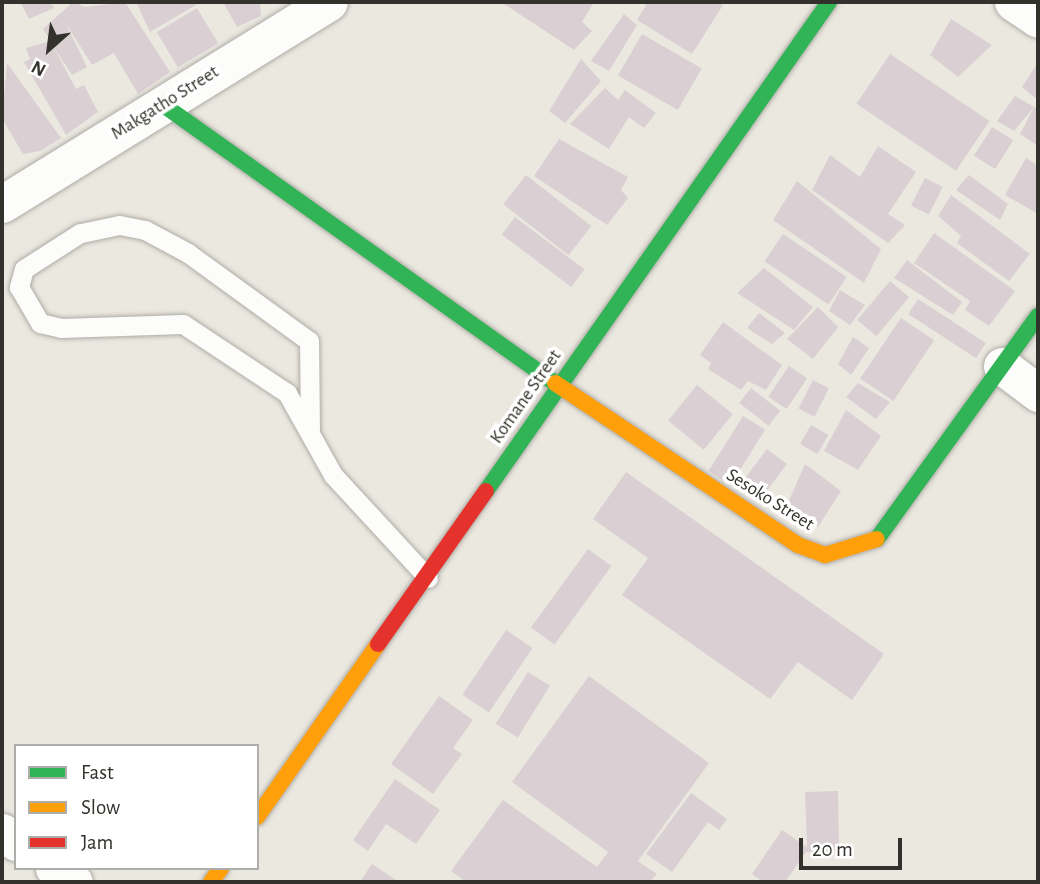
<!DOCTYPE html>
<html>
<head>
<meta charset="utf-8">
<style>
  body { margin:0 }
  #map { position:relative; width:1040px; height:884px; overflow:hidden; background:#ebe8e0; font-family:"Alegreya Sans",sans-serif }
  div>[style] { position:absolute }
  [style*='--x'] { left:calc(var(--x)*1px); top:calc(var(--y)*1px); width:calc(var(--w)*1px); rotate:calc(var(--a)*1deg) }
  .building>* { inset:0; background:#dad0d3; transform-origin:0 0 }
  .roads { filter:drop-shadow(0 0 2px #aeaca6) drop-shadow(0 0 2px #aeaca6) }
  .lane>* { height:19px; margin:-9.5px; padding:0 9.5px; transform-origin:9.5px; border-radius:9.5px; background:#fcfcfa }
  .street>* { height:37px; margin:-18.5px; padding:0 18.5px; transform-origin:18.5px; border-radius:18.5px; background:#fcfcfa }
  .fast>* { height:16px; margin:-8px; padding:0 8px; transform-origin:8px; border-radius:8px; background:#30b455 }
  .slow>* { height:16px; margin:-8px; padding:0 8px; transform-origin:8px; border-radius:8px; background:#ff9f0a }
  .jam>* { height:16px; margin:-8px; padding:0 8px; transform-origin:8px; border-radius:8px; background:#e5322d }
  span { translate:-50% -50%; white-space:nowrap; text-align:center; line-height:1.15; -webkit-text-stroke:7px #fff; paint-order:stroke }
  .street-label { font-size:19px; color:#33312b }
  .frame { position:absolute; inset:0; border:4px solid #33312b; pointer-events:none }
  .legend { position:absolute; left:14px; top:744px; width:245px; height:126px; box-sizing:border-box; background:#fff; border:2px solid #adadaa; margin:0; padding:9px 12px; list-style:none; font-size:21px; color:#33312b }
  .legend li { display:flex; align-items:center; gap:14px; height:35px }
  .legend b { width:35px; border:2px solid #adadaa }
  .north { position:absolute; left:14px; top:14px; width:70px; height:70px; -webkit-text-stroke:5px #fff; paint-order:stroke; rotate:208deg; font-size:19px; font-weight:700; line-height:28px; text-align:center; color:#33312b }
  .north::after { content:''; display:block; margin:auto; width:24px; height:32px; background:#33312b; clip-path:polygon(50% 0,100% 100%,50% 72%,0 100%) }
  .scale { position:absolute; left:799px; top:838px; width:103px; height:32px; box-sizing:border-box; border:4px solid #33312b; border-top:0; padding-left:9px; font-size:21px; line-height:24px; white-space:nowrap; color:#33312b; -webkit-text-stroke:5px #fff; paint-order:stroke }
</style>
</head>
<body>
<div id="map">
  <div class="building">
    <div style="clip-path:polygon(20px 2px,50px 2px,54px 8px,29px 19px)"></div>
    <div style="clip-path:polygon(73px 2px,85px 7px,125px 2px,170px 72px,138px 94px,114px 53px,92px 65px,65px 22px,87px 67px,72px 75px,53px 46px,76px 89px,84px 85px,98px 112px,66px 135px,24px 62px,30px 59px,26px 48px,51px 41px,43px 29px)"></div>
    <div style="clip-path:polygon(136px 2px,201px 2px,150px 32px)"></div>
    <div style="clip-path:polygon(223px 2px,260px 2px,261px 16px,237px 27px)"></div>
    <div style="clip-path:polygon(501px 2px,594px 2px,582px 22px,592px 31px,574px 50px)"></div>
    <div style="clip-path:polygon(641px 2px,718px 2px,723px 5px,692px 54px,637px 20px,646px 5px)"></div>
    <div style="left:197px;top:8px;width:41px;height:47px;rotate:59deg"></div>
    <div style="clip-path:polygon(624px 14px,637px 25px,609px 71px,591px 61px)"></div>
    <div style="clip-path:polygon(951px 19px,992px 45px,958px 77px,930px 55px)"></div>
    <div style="left:642px;top:34px;width:69px;height:48px;rotate:30deg"></div>
    <div style="left:890px;top:54px;width:120px;height:60px;rotate:34deg"></div>
    <div style="clip-path:polygon(581px 59px,601px 81px,565px 123px,549px 111px)"></div>
    <div style="clip-path:polygon(1038px 62px,1038px 95px,1035px 98px,1022px 87px)"></div>
    <div style="clip-path:polygon(7px 63px,61px 138px,40px 151px,23px 154px,2px 118px)"></div>
    <div style="clip-path:polygon(605px 88px,618px 100px,625px 90px,656px 113px,644px 128px,629px 117px,609px 149px,570px 124px)"></div>
    <div style="clip-path:polygon(1015px 96px,1034px 107px,1014px 131px,997px 121px)"></div>
    <div style="clip-path:polygon(1034px 107px,1038px 109px,1038px 146px,1020px 134px)"></div>
    <div style="left:992px;top:127px;width:25px;height:34px;rotate:32deg"></div>
    <div style="clip-path:polygon(559px 139px,628px 177px,621px 190px,628px 198px,607px 225px,534px 176px)"></div>
    <div style="clip-path:polygon(878px 146px,916px 172px,888px 214px,905px 225px,888px 243px,812px 190px,830px 155px,860px 177px)"></div>
    <div style="clip-path:polygon(1026px 158px,1038px 166px,1038px 214px,1005px 195px)"></div>
    <div style="left:526px;top:175px;width:83px;height:37px;rotate:38deg"></div>
    <div style="clip-path:polygon(969px 175px,1008px 204px,1000px 220px,956px 190px)"></div>
    <div style="left:925px;top:178px;width:20px;height:31px;rotate:27deg"></div>
    <div style="clip-path:polygon(797px 181px,881px 249px,864px 283px,773px 220px)"></div>
    <div style="clip-path:polygon(951px 195px,1030px 254px,1009px 281px,957px 243px,961px 236px,938px 216px)"></div>
    <div style="left:515px;top:217px;width:87px;height:22px;rotate:37deg"></div>
    <div style="clip-path:polygon(934px 233px,1015px 291px,989px 326px,965px 310px,970px 301px,914px 263px)"></div>
    <div style="left:783px;top:234px;width:77px;height:33px;rotate:34deg"></div>
    <div style="clip-path:polygon(907px 260px,962px 302px,953px 315px,894px 278px)"></div>
    <div style="clip-path:polygon(764px 268px,813px 307px,794px 330px,737px 293px)"></div>
    <div style="left:890px;top:281px;width:25px;height:51px;rotate:40deg"></div>
    <div style="clip-path:polygon(840px 290px,865px 305px,850px 325px,829px 311px)"></div>
    <div style="left:918px;top:299px;width:81px;height:18px;rotate:33deg"></div>
    <div style="clip-path:polygon(818px 307px,838px 327px,813px 359px,787px 339px)"></div>
    <div style="clip-path:polygon(759px 313px,785px 333px,772px 344px,747px 328px)"></div>
    <div style="left:901px;top:318px;width:40px;height:73px;rotate:34deg"></div>
    <div style="clip-path:polygon(723px 322px,782px 365px,766px 390px,748px 381px,741px 390px,708px 369px,711px 363px,700px 355px)"></div>
    <div style="clip-path:polygon(853px 337px,869px 348px,851px 375px,838px 364px)"></div>
    <div style="left:789px;top:366px;width:22px;height:37px;rotate:34deg"></div>
    <div style="left:813px;top:380px;width:18px;height:32px;rotate:27deg"></div>
    <div style="clip-path:polygon(858px 383px,890px 402px,876px 419px,846px 397px)"></div>
    <div style="left:697px;top:385px;width:46px;height:46px;rotate:39deg"></div>
    <div style="left:751px;top:388px;width:37px;height:19px;rotate:38deg"></div>
    <div style="clip-path:polygon(846px 410px,881px 436px,858px 470px,824px 451px)"></div>
    <div style="left:743px;top:416px;width:26px;height:65px;rotate:32deg"></div>
    <div style="left:811px;top:425px;width:20px;height:22px;rotate:30deg"></div>
    <div style="left:767px;top:449px;width:25px;height:42px;rotate:37deg"></div>
    <div style="clip-path:polygon(805px 464px,841px 491px,818px 527px,787px 505px)"></div>
    <div style="clip-path:polygon(626px 472px,884px 654px,852px 700px,798px 662px,770px 699px,622px 595px,648px 558px,593px 519px)"></div>
    <div style="left:588px;top:549px;width:29px;height:97px;rotate:36deg"></div>
    <div style="left:506px;top:630px;width:32px;height:78px;rotate:34deg"></div>
    <div style="left:528px;top:672px;width:26px;height:61px;rotate:32deg"></div>
    <div style="clip-path:polygon(589px 676px,709px 763px,638px 861px,657px 874px,650px 882px,466px 882px,451px 871px,503px 800px,597px 867px,608px 852px,512px 782px)"></div>
    <div style="clip-path:polygon(439px 696px,473px 720px,453px 748px,462px 754px,433px 794px,391px 764px)"></div>
    <div style="clip-path:polygon(395px 779px,440px 810px,416px 844px,386px 824px,368px 851px,353px 840px)"></div>
    <div style="clip-path:polygon(838px 791px,839px 851px,806px 852px,785px 882px,763px 882px,752px 874px,782px 830px,807px 847px,805px 792px)"></div>
    <div style="clip-path:polygon(691px 793px,727px 819px,719px 830px,708px 822px,672px 872px,646px 854px)"></div>
    <div style="clip-path:polygon(372px 864px,399px 882px,360px 882px)"></div>
  </div>
  <div class="roads">
    <div class="lane">
      <div style="--x:310;--y:432;--w:91;--a:-90.6"></div>
      <div style="--x:309;--y:341;--w:150;--a:-144"></div>
      <div style="--x:188;--y:253;--w:49;--a:-151.9"></div>
      <div style="--x:145;--y:230;--w:26;--a:-169"></div>
      <div style="--x:119;--y:225;--w:40;--a:168"></div>
      <div style="--x:80;--y:233;--w:67;--a:147.3"></div>
      <div style="--x:24;--y:269;--w:19;--a:106"></div>
      <div style="--x:19;--y:287;--w:42;--a:59.7"></div>
      <div style="--x:40;--y:323;--w:22;--a:13"></div>
      <div style="--x:61;--y:328;--w:122;--a:-1.9"></div>
      <div style="--x:183;--y:324;--w:125;--a:33.6"></div>
      <div style="--x:287;--y:393;--w:94;--a:60.7"></div>
      <div style="--x:333;--y:475;--w:140;--a:47.3"></div>
    </div>
    <div class="street">
      <div style="--x:1013;--y:2;--w:30;--a:34"></div>
      <div style="--x:2;--y:204;--w:384;--a:-31.7"></div>
      <div style="--x:1002;--y:366;--w:45;--a:36.9"></div>
      <div style="--x:2;--y:832;--w:17;--a:36"></div>
      <div style="--x:54;--y:868;--w:24;--a:35"></div>
    </div>
    <div class="fast">
      <div style="--x:162;--y:104;--w:482;--a:35.4"></div>
      <div style="--x:486;--y:491;--w:597;--a:-54.95"></div>
      <div style="--x:877;--y:539;--w:275;--a:-54.2"></div>
    </div>
    <div class="slow">
      <div style="--x:555;--y:383;--w:292;--a:33.7"></div>
      <div style="--x:798;--y:545;--w:29;--a:20"></div>
      <div style="--x:825;--y:555;--w:54;--a:-17.1"></div>
      <div style="--x:257;--y:817;--w:211;--a:-55"></div>
      <div style="--x:211;--y:882;--w:17;--a:-54"></div>
    </div>
    <div class="jam">
      <div style="--x:378;--y:644;--w:187;--a:-54.8"></div>
    </div>
  </div>
  <div class="street-label">
    <span style="left:165px;top:103px;rotate:-32deg">Makgatho Street</span>
    <span style="left:526px;top:397px;rotate:-55deg">Komane Street</span>
    <span style="left:770px;top:500px;rotate:32deg">Sesoko Street</span>
  </div>
  <div class="frame"></div>
  <ul class="legend">
  <li><b style="height:9px;background:#30b455"></b>Fast</li>
  <li><b style="height:9px;background:#ff9f0a"></b>Slow</li>
  <li><b style="height:9px;background:#e5322d"></b>Jam</li>
  </ul>
  <div class="north">N</div>
  <div class="scale">20 m</div>
</div>
</body>
</html>
